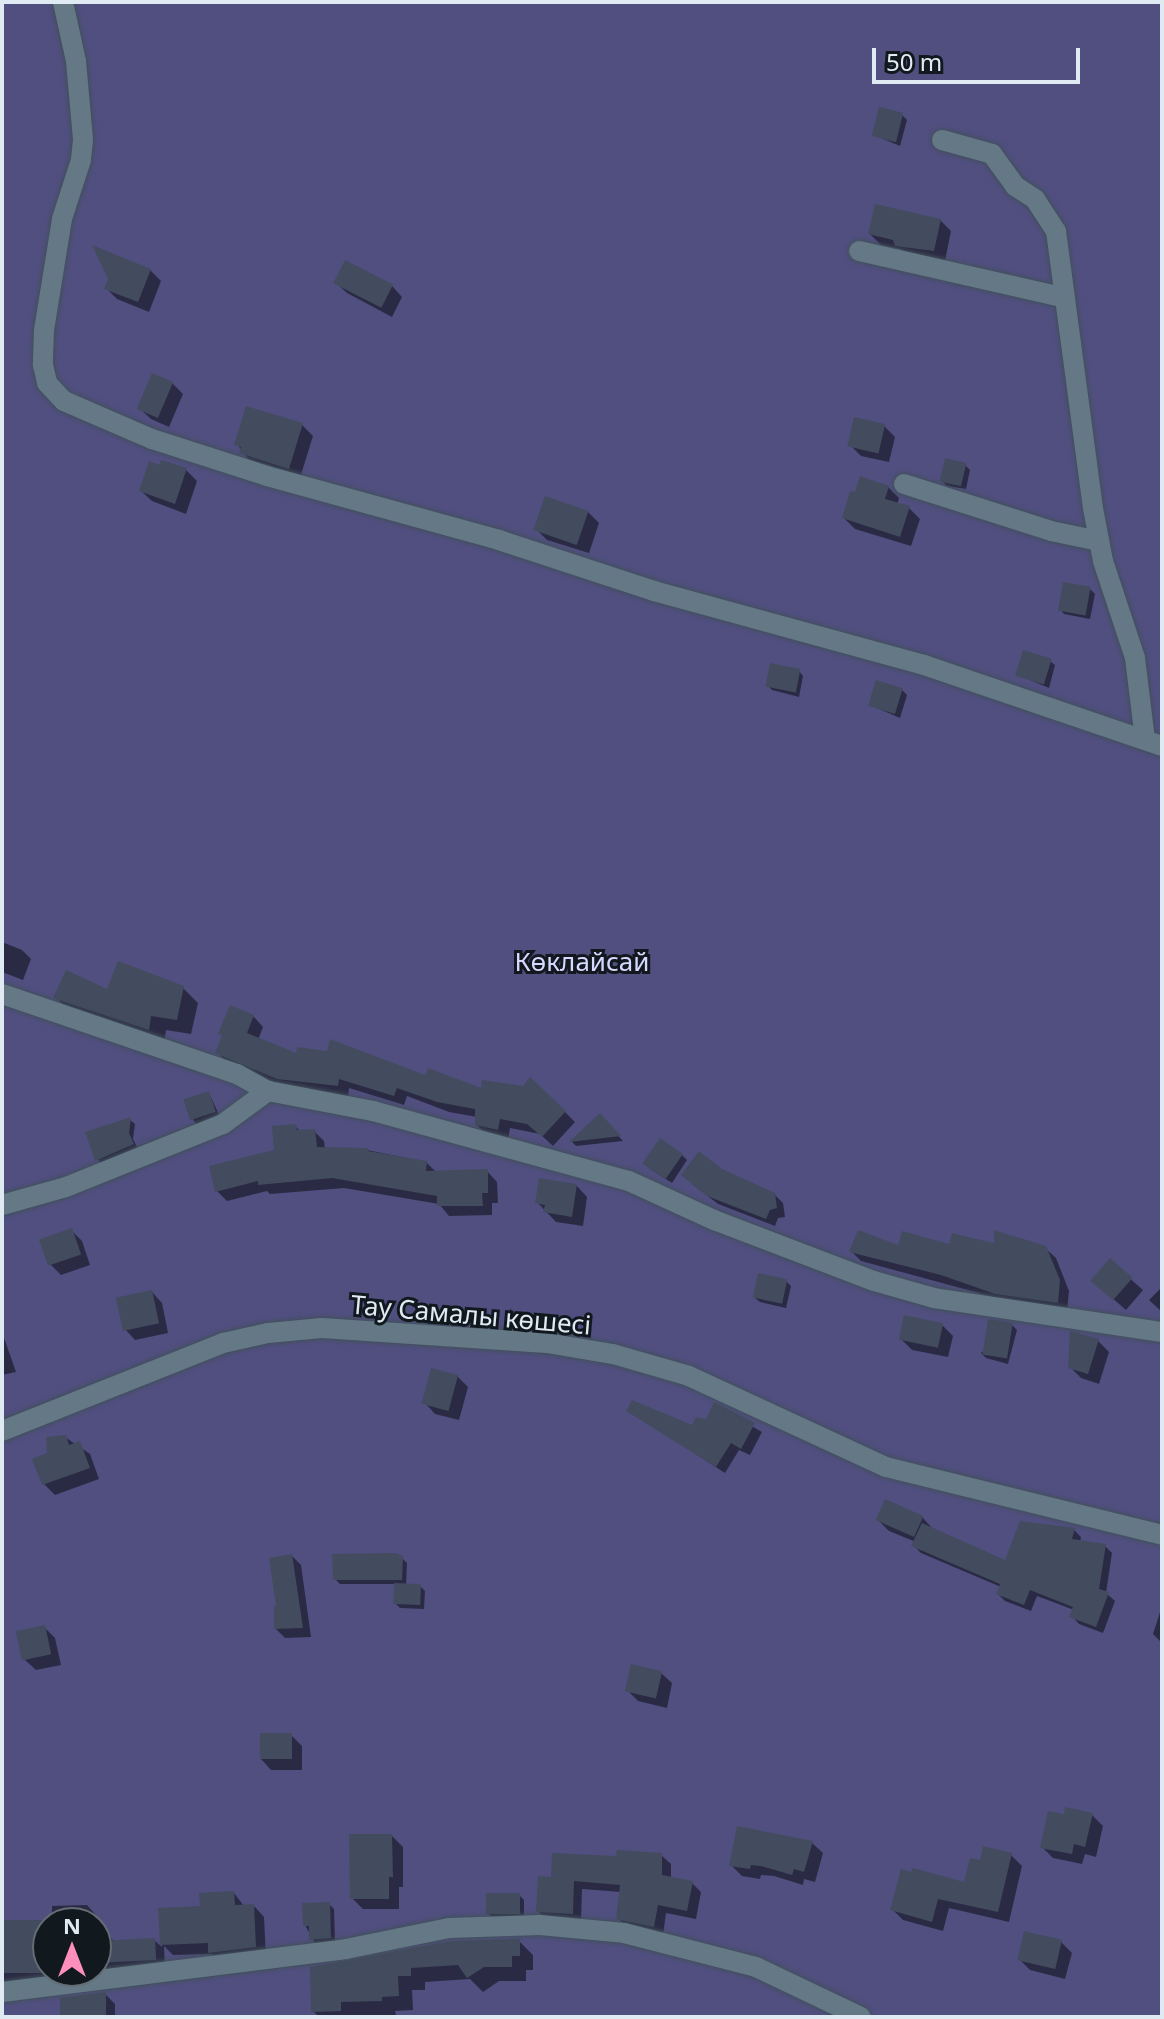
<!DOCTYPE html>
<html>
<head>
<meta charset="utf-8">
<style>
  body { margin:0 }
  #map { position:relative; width:1164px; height:2019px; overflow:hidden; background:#21333f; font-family:"Noto Sans",sans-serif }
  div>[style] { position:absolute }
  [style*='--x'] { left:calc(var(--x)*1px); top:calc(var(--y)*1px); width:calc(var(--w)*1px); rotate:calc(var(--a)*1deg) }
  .green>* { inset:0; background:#514f80 }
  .shadow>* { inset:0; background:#0007 }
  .building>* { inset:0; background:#424c5e; transform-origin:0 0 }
  .roads { filter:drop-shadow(0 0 2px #41505a) drop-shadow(0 0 2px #41505a) }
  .minor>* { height:20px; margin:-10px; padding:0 10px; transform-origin:10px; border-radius:10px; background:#647886 }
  span { translate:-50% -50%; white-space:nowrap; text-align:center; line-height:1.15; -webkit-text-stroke:6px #11191f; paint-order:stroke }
  .park-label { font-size:26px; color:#d7d8ff }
  .street-label { font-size:26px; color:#dfeaf2 }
  .frame { position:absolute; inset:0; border:4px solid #dfeaf2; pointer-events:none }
  .north { position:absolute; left:32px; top:1907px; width:80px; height:80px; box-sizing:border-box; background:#11191f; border:2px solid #636d73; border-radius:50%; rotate:0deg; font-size:22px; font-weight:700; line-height:32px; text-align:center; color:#dfeaf2 }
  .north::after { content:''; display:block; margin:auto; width:28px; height:36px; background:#fe8ebb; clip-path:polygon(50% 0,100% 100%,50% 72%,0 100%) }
  .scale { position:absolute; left:872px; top:48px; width:208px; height:36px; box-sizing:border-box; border:4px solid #dfeaf2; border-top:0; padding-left:10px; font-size:24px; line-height:28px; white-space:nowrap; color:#dfeaf2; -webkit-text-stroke:6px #11191f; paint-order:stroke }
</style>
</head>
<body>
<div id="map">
  <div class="green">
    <div style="clip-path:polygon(evenodd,2px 2px,1162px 2px,1162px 2017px,2px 2017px,2px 2px,48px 1923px,96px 1923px,96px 1971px,48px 1971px,48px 1923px)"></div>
  </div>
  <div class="shadow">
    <div style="clip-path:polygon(902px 115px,907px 120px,900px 146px,874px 135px)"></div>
    <div style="clip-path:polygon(940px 220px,951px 231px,945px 261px,908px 256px,901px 249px,881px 245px,870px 234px)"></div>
    <div style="clip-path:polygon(150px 270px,161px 281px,149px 312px,117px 299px,106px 288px)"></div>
    <div style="clip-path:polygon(336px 283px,392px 286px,402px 297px,392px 317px,347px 293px)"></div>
    <div style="clip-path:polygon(172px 383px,183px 394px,169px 427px,151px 419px,140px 409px)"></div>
    <div style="clip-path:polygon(302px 425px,313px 436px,300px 478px,252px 464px,237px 444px)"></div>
    <div style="clip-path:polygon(884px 426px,895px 437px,889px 462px,861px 456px,850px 445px)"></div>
    <div style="clip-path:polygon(163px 462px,186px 470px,197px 481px,186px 514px,152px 501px,141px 491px)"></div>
    <div style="clip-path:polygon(965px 465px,970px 470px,966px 489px,947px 486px,942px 481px)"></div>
    <div style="clip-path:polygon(888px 487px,899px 498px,897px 505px,909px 508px,920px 519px,911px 546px,855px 529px,844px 518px)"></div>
    <div style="clip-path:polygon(588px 512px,599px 523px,589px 553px,547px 540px,536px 529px)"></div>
    <div style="clip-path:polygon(1090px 589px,1095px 594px,1090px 619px,1064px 614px,1060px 609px)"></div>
    <div style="clip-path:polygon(1050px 661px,1055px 665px,1049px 688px,1018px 675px)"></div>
    <div style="clip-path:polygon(799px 671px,803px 676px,799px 697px,772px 690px,767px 685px)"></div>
    <div style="clip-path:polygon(902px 690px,907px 695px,900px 718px,870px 705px)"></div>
    <div style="clip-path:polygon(2px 942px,22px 950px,31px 959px,23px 980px,2px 972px)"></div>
    <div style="clip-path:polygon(183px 988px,198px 1003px,191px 1034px,166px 1030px,164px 1044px,70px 1012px,56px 997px)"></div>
    <div style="clip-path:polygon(253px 1016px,263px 1027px,258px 1040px,298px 1056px,483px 1090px,523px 1088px,565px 1112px,575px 1122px,553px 1146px,540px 1134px,510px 1128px,508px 1140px,487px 1135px,477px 1125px,477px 1117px,449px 1112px,407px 1096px,404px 1105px,349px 1088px,348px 1096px,289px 1089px,228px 1063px,217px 1052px,224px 1037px,220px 1033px)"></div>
    <div style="clip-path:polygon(209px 1093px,220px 1117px,198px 1125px,193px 1120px)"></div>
    <div style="clip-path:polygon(600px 1116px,623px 1141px,576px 1146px,572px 1142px)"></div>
    <div style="clip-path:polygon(130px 1120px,135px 1124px,133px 1139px,138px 1149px,101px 1165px,88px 1134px)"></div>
    <div style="clip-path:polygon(295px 1126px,301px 1132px,314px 1131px,324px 1141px,325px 1149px,367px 1150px,426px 1162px,437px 1173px,487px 1171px,497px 1182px,498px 1203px,492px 1203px,492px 1215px,449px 1216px,439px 1204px,344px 1188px,270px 1194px,267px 1191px,227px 1201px,217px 1191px,276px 1151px)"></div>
    <div style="clip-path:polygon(682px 1155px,687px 1160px,672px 1183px,650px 1169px)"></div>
    <div style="clip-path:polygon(721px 1171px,774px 1194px,783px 1203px,785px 1217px,778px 1218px,775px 1226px,718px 1204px,692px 1184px)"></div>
    <div style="clip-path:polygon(577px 1186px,587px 1197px,583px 1226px,556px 1222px,537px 1202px)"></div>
    <div style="clip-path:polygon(71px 1230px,82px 1241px,90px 1265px,61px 1275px,50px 1264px)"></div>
    <div style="clip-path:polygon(951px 1246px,1045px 1248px,1056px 1258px,1069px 1291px,1067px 1312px,1008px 1301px,861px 1261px,851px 1251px)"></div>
    <div style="clip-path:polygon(1110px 1261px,1143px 1290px,1126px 1310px,1104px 1291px)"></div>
    <div style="clip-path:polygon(786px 1281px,791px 1286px,786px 1308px,760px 1302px,755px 1298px)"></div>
    <div style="clip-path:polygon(1162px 1287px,1162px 1312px,1149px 1300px)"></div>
    <div style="clip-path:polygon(152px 1292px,162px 1303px,168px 1333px,135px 1340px,125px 1329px)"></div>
    <div style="clip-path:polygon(942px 1325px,953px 1336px,948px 1357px,912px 1350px,901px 1339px)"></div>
    <div style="clip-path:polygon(1012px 1325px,1017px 1330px,1008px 1364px,986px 1358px,981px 1353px)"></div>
    <div style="clip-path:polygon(2px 1332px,16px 1372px,2px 1375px)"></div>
    <div style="clip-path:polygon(1098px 1341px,1109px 1352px,1099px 1384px,1081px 1378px,1070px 1367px)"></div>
    <div style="clip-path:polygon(457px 1376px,468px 1387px,459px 1420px,435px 1414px,425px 1403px)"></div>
    <div style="clip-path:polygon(715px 1405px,762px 1432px,750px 1455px,739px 1450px,725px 1473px,629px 1411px,693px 1428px,707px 1421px)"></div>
    <div style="clip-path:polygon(65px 1437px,90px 1454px,99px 1479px,55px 1495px,44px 1484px,50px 1455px)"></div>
    <div style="clip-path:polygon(922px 1517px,932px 1528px,1007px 1563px,1074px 1530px,1081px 1537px,1080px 1542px,1105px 1546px,1112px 1553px,1106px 1593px,1115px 1601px,1103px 1633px,1079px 1624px,1072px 1616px,1074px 1610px,1037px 1596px,1031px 1611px,1005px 1601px,998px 1594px,1001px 1587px,921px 1553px,914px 1546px,916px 1542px,889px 1531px,878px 1520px)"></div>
    <div style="clip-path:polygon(292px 1556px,301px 1565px,311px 1637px,285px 1638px,276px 1629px)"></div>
    <div style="clip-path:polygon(402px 1558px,407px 1563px,406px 1586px,420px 1586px,425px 1591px,424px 1609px,400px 1608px,395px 1603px,396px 1584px,340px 1584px,335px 1579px)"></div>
    <div style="clip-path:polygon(1162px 1606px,1162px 1643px,1153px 1634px)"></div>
    <div style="clip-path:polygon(44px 1627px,55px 1638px,61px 1665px,36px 1670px,25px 1660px)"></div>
    <div style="clip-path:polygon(661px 1673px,672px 1683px,667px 1708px,638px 1701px,627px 1690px)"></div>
    <div style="clip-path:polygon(291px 1735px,302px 1746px,302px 1770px,271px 1770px,261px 1759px)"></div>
    <div style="clip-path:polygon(1092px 1815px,1103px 1826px,1096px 1857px,1085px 1854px,1082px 1864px,1053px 1858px,1042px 1847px,1066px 1817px)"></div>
    <div style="clip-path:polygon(392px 1836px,403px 1847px,403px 1887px,399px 1887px,399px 1909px,363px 1909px,352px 1898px)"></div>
    <div style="clip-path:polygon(812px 1843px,823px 1853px,815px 1882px,804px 1879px,803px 1885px,774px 1876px,761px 1875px,760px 1879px,742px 1876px,731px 1865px)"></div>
    <div style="clip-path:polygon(661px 1855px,671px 1864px,671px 1879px,692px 1883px,701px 1892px,696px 1919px,666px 1913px,663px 1935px,627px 1927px,618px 1918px,621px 1892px,582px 1889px,581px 1922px,547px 1920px,538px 1911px,553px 1879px,618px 1858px)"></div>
    <div style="clip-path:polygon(1011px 1855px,1022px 1866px,1009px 1922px,949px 1908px,943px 1931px,903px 1920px,892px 1909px,966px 1884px,981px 1863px)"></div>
    <div style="clip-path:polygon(evenodd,234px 1893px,244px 1906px,254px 1906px,264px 1917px,266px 1958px,221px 1963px,211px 1954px,173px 1955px,164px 1946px,165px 1969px,2px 1990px,2px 1924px,52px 1922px,52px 1906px,87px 1905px,96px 1915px,97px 1925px,114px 1941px,154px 1940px,162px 1947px,160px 1910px,202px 1908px,234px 1893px,48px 1923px,96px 1923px,96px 1971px,48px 1971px,48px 1923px)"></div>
    <div style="clip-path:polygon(519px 1895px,524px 1900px,524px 1917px,493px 1918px,488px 1913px)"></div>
    <div style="clip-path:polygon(329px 1904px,334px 1909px,335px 1942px,316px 1945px,305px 1925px)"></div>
    <div style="clip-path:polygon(519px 1941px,533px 1955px,533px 1970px,526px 1970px,526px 1981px,499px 1981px,483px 1992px,470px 1979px,425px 1982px,425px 1990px,412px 1990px,413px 2010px,395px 2011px,396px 2015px,319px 2017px,313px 2011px,312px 1968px)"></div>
    <div style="clip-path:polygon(1061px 1942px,1072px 1953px,1065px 1979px,1030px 1970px,1019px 1959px)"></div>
    <div style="clip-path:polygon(105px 1994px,115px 2004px,115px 2017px,62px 2017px)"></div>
  </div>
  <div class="building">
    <div style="left:879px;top:107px;width:25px;height:30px;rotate:14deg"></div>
    <div style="clip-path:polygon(875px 204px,941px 219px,934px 251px,895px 246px,893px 240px,868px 234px)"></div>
    <div style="clip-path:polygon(92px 245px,151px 269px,138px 302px,104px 289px,108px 279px)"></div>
    <div style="left:345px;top:260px;width:54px;height:26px;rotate:27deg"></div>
    <div style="left:152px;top:373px;width:23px;height:39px;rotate:23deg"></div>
    <div style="clip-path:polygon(246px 406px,303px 423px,289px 469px,239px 453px,241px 447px,234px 445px)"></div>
    <div style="left:854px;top:417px;width:32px;height:30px;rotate:13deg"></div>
    <div style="left:945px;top:458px;width:22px;height:24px;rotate:13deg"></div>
    <div style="clip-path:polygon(161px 460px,187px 468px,175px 504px,139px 491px,149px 461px,159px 465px)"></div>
    <div style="clip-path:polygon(860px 476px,889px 486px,885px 499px,910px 506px,900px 537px,842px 518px,850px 491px,855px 492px)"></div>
    <div style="left:545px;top:496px;width:46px;height:36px;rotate:19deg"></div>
    <div style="left:1063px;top:582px;width:28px;height:29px;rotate:10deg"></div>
    <div style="left:1023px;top:650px;width:30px;height:27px;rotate:17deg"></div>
    <div style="left:770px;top:663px;width:31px;height:24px;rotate:11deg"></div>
    <div style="left:876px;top:680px;width:28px;height:27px;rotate:17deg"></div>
    <div style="clip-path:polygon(118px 961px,184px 986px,177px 1020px,151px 1016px,149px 1030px,53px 998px,66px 970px,107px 989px)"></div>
    <div style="clip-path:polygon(230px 1005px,254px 1015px,247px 1033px,296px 1053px,297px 1047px,327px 1051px,330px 1039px,425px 1075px,428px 1068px,481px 1088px,482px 1080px,523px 1086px,530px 1077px,566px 1111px,542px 1137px,527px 1124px,500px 1119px,498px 1130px,475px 1125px,475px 1109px,437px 1102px,397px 1088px,394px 1096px,339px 1079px,338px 1086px,277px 1079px,215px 1053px,222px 1035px,218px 1034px)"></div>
    <div style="left:209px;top:1091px;width:22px;height:27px;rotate:72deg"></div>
    <div style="clip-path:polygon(600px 1113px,621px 1136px,569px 1142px)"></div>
    <div style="clip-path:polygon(131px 1117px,129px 1133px,134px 1144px,95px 1161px,85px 1132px)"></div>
    <div style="clip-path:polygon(296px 1124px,297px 1130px,315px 1129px,317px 1147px,368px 1148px,368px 1151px,427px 1161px,426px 1171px,488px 1169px,488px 1193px,482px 1193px,483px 1206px,437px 1206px,437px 1196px,332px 1178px,258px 1185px,258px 1181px,215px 1192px,209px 1166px,274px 1150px,272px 1126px)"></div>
    <div style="left:660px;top:1138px;width:28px;height:31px;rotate:35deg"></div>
    <div style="clip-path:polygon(699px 1151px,722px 1169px,775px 1193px,777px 1208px,770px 1210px,766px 1219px,707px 1196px,681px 1175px)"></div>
    <div style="clip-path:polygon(539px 1178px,577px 1184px,572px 1217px,543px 1212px,545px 1205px,535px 1203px)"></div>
    <div style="left:72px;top:1228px;width:28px;height:35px;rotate:71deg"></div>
    <div style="clip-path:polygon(858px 1230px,898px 1245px,902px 1231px,949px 1244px,952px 1233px,994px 1243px,994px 1230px,1046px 1246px,1060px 1280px,1058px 1303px,995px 1294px,941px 1275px,849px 1252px)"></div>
    <div style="left:1110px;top:1258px;width:30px;height:30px;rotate:41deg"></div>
    <div style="left:758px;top:1273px;width:30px;height:25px;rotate:12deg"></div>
    <div style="left:152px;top:1290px;width:34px;height:37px;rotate:78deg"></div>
    <div style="left:904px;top:1315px;width:40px;height:25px;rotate:12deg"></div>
    <div style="left:988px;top:1319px;width:25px;height:36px;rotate:9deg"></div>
    <div style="clip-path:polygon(1070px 1331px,1099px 1339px,1088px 1374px,1068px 1368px)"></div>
    <div style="left:431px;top:1368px;width:28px;height:37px;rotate:15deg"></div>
    <div style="clip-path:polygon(632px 1400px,692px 1425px,696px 1417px,706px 1419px,714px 1402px,755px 1423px,741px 1449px,731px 1443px,716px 1467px,626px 1411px)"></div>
    <div style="clip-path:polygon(66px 1435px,69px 1445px,80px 1441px,90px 1468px,42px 1485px,32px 1459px,47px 1453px,46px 1437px)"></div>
    <div style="left:885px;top:1499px;width:42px;height:23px;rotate:24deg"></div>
    <div style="clip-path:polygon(1020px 1521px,1075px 1528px,1072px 1539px,1106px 1544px,1099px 1589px,1109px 1592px,1096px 1627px,1069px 1617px,1073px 1607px,1030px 1590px,1024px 1605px,996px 1594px,1000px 1584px,911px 1546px,922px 1523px,1005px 1560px)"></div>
    <div style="clip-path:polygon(395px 1553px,403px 1556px,402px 1580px,333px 1580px,332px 1554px)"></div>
    <div style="clip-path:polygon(292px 1554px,303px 1628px,274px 1629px,274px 1606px,276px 1606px,269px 1558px)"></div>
    <div style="left:394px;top:1583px;width:27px;height:21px;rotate:2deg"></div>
    <div style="left:45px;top:1625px;width:30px;height:30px;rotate:78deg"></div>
    <div style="left:631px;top:1664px;width:32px;height:28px;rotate:13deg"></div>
    <div style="left:260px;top:1733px;width:32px;height:26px"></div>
    <div style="clip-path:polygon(1065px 1807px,1093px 1813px,1085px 1847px,1074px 1844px,1072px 1854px,1040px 1848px,1048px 1811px,1064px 1814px)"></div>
    <div style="clip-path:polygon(737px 1826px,813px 1841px,804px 1872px,794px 1869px,792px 1875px,761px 1866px,751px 1865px,750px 1869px,729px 1866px)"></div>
    <div style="clip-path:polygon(349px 1834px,392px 1834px,393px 1877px,389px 1877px,389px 1899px,350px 1899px)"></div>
    <div style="clip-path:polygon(983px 1846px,1012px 1853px,998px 1912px,938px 1899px,932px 1922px,890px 1910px,901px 1869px,911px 1872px,913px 1868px,964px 1882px,970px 1858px,980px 1860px)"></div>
    <div style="clip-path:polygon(617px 1850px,662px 1853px,662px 1875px,693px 1881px,687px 1911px,658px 1905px,654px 1927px,616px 1919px,620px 1885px,574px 1881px,573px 1914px,536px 1912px,538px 1876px,551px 1877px,552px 1853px,616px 1856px)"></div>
    <div style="clip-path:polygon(234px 1891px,235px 1905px,254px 1904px,256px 1947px,208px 1953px,208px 1943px,160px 1945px,158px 1908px,200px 1906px,199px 1893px)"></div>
    <div style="left:486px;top:1893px;width:34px;height:21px"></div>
    <div style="clip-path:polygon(330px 1902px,331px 1938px,309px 1940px,309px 1926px,303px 1926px,302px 1903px)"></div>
    <div style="left:48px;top:1920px;width:53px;height:46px;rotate:90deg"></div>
    <div style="left:1024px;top:1931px;width:39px;height:30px;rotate:13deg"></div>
    <div style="left:155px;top:1938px;width:22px;height:59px;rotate:87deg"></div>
    <div style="clip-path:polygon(520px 1939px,520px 1956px,512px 1956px,512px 1967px,484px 1967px,467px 1978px,458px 1965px,411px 1968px,411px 1976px,398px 1976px,399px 1996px,382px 1997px,382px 2001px,341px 2002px,341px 2011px,311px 2012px,310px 1967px,451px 1941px)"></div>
    <div style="clip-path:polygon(106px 1992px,106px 2017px,60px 2017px,60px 1998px)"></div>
  </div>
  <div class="roads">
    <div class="minor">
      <div style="--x:63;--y:2;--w:60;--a:77.6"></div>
      <div style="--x:76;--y:61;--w:79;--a:84.9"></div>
      <div style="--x:83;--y:140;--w:20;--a:96"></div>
      <div style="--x:81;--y:160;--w:62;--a:107.9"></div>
      <div style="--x:62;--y:219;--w:112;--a:99.2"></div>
      <div style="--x:44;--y:330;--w:35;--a:92"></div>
      <div style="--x:43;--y:365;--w:18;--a:77"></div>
      <div style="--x:47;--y:383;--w:25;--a:47"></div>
      <div style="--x:64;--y:401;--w:96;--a:23.4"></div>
      <div style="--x:152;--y:439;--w:121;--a:17.8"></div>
      <div style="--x:267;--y:476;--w:241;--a:15.4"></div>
      <div style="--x:499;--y:540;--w:163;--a:18.2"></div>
      <div style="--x:654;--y:591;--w:280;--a:15.3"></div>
      <div style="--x:924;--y:665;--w:251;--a:18.8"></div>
      <div style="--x:942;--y:140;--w:52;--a:15.6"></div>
      <div style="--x:992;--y:154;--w:39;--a:54"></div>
      <div style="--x:1015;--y:186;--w:24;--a:33"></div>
      <div style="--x:1035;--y:199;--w:38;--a:57"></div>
      <div style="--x:1056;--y:231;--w:279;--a:82.4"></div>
      <div style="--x:1093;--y:508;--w:54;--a:79.3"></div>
      <div style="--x:1103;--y:561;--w:102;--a:71.7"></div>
      <div style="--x:1135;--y:658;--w:82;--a:83"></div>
      <div style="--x:859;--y:251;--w:208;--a:12.8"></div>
      <div style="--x:904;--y:484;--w:154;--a:17.7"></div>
      <div style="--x:1051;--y:531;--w:49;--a:11.8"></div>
      <div style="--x:2;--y:994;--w:248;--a:18.8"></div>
      <div style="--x:237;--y:1074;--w:35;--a:29"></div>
      <div style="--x:268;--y:1091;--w:107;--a:10.8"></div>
      <div style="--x:373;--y:1111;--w:265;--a:15.3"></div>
      <div style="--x:629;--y:1181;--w:94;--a:24.6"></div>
      <div style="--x:714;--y:1220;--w:171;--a:20.9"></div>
      <div style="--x:874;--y:1281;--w:62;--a:15.8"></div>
      <div style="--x:934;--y:1298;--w:231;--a:8.5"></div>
      <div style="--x:2;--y:1205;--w:66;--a:-15.7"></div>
      <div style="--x:66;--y:1187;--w:169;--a:-21.9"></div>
      <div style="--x:223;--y:1124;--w:56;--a:-36.3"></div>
      <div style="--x:2;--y:1431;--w:238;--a:-21.7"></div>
      <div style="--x:223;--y:1343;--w:46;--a:-12.5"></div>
      <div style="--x:268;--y:1333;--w:54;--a:-5.3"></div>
      <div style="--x:322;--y:1328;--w:225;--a:3.8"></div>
      <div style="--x:547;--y:1343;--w:67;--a:9.5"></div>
      <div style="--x:613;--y:1354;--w:79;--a:16.1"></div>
      <div style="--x:689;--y:1376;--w:217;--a:24.8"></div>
      <div style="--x:886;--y:1467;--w:284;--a:13.8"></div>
      <div style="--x:2;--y:1992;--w:347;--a:-7.1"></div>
      <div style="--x:346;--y:1949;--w:105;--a:-11.5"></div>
      <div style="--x:449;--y:1928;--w:91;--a:-1.9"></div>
      <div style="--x:540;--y:1925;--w:84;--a:5.4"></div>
      <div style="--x:624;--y:1933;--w:136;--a:14.4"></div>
      <div style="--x:756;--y:1967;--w:116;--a:25.5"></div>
    </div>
  </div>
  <div class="park-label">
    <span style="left:582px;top:962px">Көклайсай</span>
  </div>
  <div class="street-label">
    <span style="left:471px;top:1315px;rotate:5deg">Тау Самалы көшесі</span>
  </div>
  <div class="frame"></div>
  <div class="north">N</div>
  <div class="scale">50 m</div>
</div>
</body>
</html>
